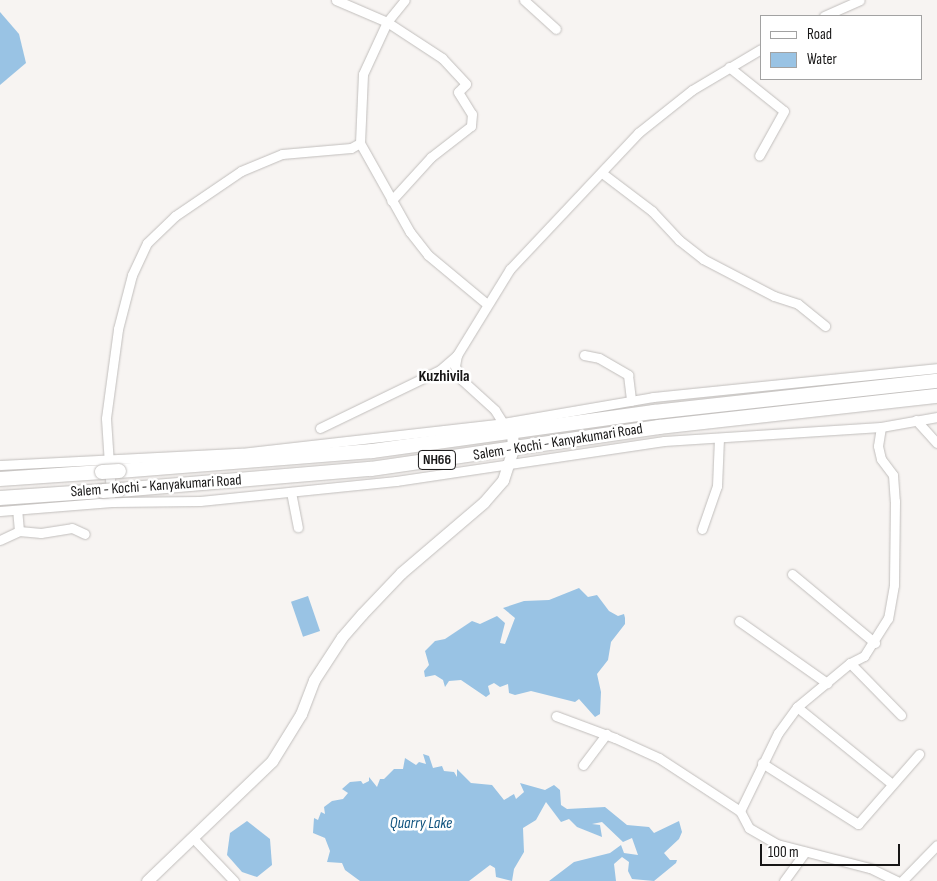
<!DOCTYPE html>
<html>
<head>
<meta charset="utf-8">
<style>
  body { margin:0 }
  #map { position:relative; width:937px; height:881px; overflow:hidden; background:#f7f4f2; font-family:"Sofia Sans Condensed",sans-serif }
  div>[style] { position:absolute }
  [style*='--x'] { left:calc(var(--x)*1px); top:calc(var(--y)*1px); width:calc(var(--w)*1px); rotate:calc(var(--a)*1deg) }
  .water>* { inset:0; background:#99c3e4; transform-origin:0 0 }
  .roads { filter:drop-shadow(0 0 1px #c1bebc) drop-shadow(0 0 1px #c1bebc) }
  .minor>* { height:9px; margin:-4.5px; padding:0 4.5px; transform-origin:4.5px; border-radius:4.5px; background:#fff }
  .major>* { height:11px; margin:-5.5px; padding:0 5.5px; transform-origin:5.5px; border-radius:5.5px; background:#fff }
  .highway>* { height:14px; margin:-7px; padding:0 7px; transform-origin:7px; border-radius:7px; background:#fff }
  .bridges { filter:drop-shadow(0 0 1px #c1bebc) drop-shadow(0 0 1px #c1bebc) }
  .highway-bridge>* { height:14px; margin:-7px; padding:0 7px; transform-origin:7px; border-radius:7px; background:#fff }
  span { translate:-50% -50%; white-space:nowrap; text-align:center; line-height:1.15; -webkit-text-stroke:5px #fff; paint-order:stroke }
  .shield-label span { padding:1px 4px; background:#fff; border:1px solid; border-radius:4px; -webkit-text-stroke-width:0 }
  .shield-label { font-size:14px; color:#171616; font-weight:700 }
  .street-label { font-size:15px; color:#171616 }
  .neighbourhood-label { font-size:16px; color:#171616; font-weight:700 }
  .water-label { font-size:16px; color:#10537e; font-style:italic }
  .legend { position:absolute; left:760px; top:15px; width:162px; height:65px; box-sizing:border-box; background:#fff; border:1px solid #a2a2a2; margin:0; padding:6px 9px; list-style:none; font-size:15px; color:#171616 }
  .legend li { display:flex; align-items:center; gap:10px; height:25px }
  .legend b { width:25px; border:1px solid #a2a2a2 }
  .scale { position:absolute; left:760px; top:844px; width:140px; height:22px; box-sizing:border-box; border:2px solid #171616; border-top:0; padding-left:6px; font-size:15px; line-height:18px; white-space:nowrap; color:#171616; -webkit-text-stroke:4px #fff; paint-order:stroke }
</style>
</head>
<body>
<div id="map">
  <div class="water">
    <div style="clip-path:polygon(0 12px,19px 34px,26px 63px,0 85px)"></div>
    <div style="clip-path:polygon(579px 588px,588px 597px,597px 595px,609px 611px,618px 616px,624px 614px,625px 618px,625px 624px,611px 642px,608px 660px,597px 674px,601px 692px,600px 714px,595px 717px,579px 699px,575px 702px,531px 691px,515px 695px,509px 693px,508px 684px,500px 687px,494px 683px,488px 686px,490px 694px,486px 697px,461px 680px,449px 681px,445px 687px,443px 680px,435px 675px,425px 677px,424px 671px,429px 665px,425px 651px,435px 641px,445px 639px,472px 621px,480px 624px,497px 616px,505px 623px,500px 643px,505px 644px,515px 618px,503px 608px,524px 601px,549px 600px)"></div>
    <div style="left:308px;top:596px;width:37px;height:18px;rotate:71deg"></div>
    <div style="clip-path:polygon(423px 754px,429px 756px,433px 768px,442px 766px,444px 771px,454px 772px,457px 777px,457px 769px,471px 783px,492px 785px,504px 800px,514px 794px,516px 799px,524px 792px,520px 783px,545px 790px,554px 785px,560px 790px,561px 805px,567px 809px,605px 807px,627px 825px,649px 827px,654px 833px,679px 821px,682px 832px,679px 839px,664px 853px,670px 860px,677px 860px,676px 863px,654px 881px,632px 879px,628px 871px,629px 862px,622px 857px,614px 864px,616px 881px,549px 881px,574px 862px,610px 853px,621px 845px,624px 853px,638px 855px,632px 838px,623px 842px,602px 822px,592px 824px,600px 825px,602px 837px,577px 827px,569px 819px,561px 822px,546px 802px,536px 820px,523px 828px,524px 852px,514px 869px,512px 881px,496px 877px,495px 868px,490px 865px,469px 881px,360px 881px,345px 870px,342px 863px,327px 862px,330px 851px,325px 838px,313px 833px,314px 818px,318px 820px,321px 812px,325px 814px,324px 807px,332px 801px,343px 799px,348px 793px,342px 789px,350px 782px,361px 781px,363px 784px,369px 781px,369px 777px,377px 787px,380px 779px,384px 779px,394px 769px,403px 769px,405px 758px,416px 765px,419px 762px,426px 764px)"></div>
    <div style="clip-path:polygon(247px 821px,270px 839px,272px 865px,257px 877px,242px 872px,227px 855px,230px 833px)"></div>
  </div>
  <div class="roads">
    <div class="minor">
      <div style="--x:336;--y:0;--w:56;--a:23.3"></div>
      <div style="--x:387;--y:22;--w:66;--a:33.2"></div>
      <div style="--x:442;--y:58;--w:35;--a:47"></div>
      <div style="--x:466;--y:84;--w:11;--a:135"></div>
      <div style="--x:458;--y:92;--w:26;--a:58"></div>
      <div style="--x:472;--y:114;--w:12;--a:95"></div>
      <div style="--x:471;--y:126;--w:51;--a:142.2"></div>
      <div style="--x:431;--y:157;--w:59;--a:132.3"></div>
      <div style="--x:524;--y:0;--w:43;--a:42.2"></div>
      <div style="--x:824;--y:16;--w:39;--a:-24"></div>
      <div style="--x:729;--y:67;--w:70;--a:38.7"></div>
      <div style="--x:784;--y:111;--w:51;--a:119.1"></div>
      <div style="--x:360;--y:143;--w:102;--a:60.7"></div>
      <div style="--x:410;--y:232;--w:29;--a:52"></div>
      <div style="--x:428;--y:255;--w:77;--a:39.7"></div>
      <div style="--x:602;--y:173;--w:63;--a:37.2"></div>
      <div style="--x:652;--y:211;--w:40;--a:47"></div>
      <div style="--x:679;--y:240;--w:31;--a:38"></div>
      <div style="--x:703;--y:259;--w:80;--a:27.5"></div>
      <div style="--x:774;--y:296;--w:25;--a:18"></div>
      <div style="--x:798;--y:304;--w:35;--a:39"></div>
      <div style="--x:584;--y:355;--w:15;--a:11"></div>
      <div style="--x:599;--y:358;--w:34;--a:30"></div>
      <div style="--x:628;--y:375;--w:26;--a:83"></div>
      <div style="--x:916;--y:420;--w:31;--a:48"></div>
      <div style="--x:507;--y:426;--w:5;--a:-143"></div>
      <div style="--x:503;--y:423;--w:152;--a:-9.8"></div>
      <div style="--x:653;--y:397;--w:285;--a:-5.8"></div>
      <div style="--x:881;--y:427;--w:19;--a:99"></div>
      <div style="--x:878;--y:446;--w:13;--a:77"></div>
      <div style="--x:881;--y:459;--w:20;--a:53"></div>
      <div style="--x:893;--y:475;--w:26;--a:86"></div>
      <div style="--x:895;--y:501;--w:84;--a:90.7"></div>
      <div style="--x:894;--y:585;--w:34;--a:100"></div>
      <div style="--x:888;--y:618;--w:45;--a:122.3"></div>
      <div style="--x:864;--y:656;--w:16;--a:153"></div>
      <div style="--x:850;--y:663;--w:69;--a:140.3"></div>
      <div style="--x:797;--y:707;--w:32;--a:126"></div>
      <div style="--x:778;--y:733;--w:87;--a:116"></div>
      <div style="--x:740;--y:811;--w:19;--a:62"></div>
      <div style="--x:749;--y:828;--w:32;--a:30"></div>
      <div style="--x:777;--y:844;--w:96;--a:14.5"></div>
      <div style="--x:870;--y:868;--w:30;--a:26"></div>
      <div style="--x:320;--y:428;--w:133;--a:-25.8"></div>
      <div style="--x:440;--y:370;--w:23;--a:-41"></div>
      <div style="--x:0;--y:465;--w:241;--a:-2.9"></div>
      <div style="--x:241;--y:453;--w:264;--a:-6.5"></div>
      <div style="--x:503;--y:423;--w:15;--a:-122"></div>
      <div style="--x:495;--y:410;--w:45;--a:-137.7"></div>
      <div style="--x:462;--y:380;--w:16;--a:-117"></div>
      <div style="--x:455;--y:366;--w:11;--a:-80"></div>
      <div style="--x:457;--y:355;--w:101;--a:-58.4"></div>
      <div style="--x:510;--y:269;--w:187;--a:-46.7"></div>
      <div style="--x:638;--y:133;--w:69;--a:-38.5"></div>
      <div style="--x:692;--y:90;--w:80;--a:-30.7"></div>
      <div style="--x:291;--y:492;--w:36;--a:79"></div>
      <div style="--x:111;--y:494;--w:76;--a:-93.8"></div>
      <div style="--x:106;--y:418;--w:90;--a:-82.3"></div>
      <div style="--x:118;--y:329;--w:56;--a:-75.5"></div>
      <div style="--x:132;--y:275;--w:35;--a:-65"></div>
      <div style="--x:147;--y:243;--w:39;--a:-44"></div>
      <div style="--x:175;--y:216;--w:80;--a:-34.3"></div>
      <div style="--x:241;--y:171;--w:44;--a:-22.5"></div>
      <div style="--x:282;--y:154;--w:69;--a:-5"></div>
      <div style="--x:351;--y:148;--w:10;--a:-29"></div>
      <div style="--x:360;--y:143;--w:69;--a:-87.5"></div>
      <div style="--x:363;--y:74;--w:57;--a:-65.2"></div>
      <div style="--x:387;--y:22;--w:28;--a:-51"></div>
      <div style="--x:0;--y:511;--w:112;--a:-4.6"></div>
      <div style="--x:112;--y:502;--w:88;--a:-0.7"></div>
      <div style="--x:200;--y:501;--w:197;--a:-5.8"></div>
      <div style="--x:396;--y:481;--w:271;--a:-8.5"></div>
      <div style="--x:664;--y:441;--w:217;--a:-3.7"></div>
      <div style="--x:881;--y:427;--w:57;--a:-10.1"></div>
      <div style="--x:702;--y:529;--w:46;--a:-70.8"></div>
      <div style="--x:717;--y:486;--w:48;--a:-87.6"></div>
      <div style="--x:19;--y:531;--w:22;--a:5"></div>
      <div style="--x:41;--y:533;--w:31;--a:-9"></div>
      <div style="--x:72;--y:528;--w:14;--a:25"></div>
      <div style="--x:0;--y:540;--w:21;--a:-25"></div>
      <div style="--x:19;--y:531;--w:21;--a:-95"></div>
      <div style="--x:792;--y:574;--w:108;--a:39.7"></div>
      <div style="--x:739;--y:621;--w:108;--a:35.2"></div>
      <div style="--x:850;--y:663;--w:73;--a:45.6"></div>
      <div style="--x:797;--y:707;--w:122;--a:39"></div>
      <div style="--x:556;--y:716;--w:63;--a:20.4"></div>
      <div style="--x:615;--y:738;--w:48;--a:24.4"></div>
      <div style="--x:659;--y:758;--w:97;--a:33.2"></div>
      <div style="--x:762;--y:763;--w:114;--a:32.4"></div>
      <div style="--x:858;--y:824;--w:93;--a:-48.9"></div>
      <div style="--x:583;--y:765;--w:39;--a:-53"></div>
      <div style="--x:192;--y:837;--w:61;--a:46.3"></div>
      <div style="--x:784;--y:881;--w:36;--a:-54"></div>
      <div style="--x:902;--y:881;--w:50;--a:-45.8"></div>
    </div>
    <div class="major">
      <div style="--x:147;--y:881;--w:173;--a:-43.8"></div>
      <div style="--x:272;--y:761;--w:55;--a:-58.3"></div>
      <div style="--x:301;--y:714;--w:36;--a:-69"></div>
      <div style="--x:314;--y:680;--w:51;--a:-56.9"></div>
      <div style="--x:342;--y:637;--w:30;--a:-49"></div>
      <div style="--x:362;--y:614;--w:57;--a:-46.4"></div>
      <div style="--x:401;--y:573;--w:109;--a:-40.5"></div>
      <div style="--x:484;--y:502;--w:29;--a:-49"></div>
      <div style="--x:503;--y:480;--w:32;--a:-72"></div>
      <div style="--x:513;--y:450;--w:17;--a:-93"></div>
    </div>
    <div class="highway">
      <div style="--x:119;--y:471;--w:254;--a:-4.5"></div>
      <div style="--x:372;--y:451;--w:285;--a:-7.9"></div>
      <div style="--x:654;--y:412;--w:285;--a:-6.3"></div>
      <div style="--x:0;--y:479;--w:102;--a:-3.9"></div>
      <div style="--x:119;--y:490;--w:253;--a:-4.8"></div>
      <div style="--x:371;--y:469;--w:291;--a:-8.3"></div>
      <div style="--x:659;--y:427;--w:280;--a:-6.4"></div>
      <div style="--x:0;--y:498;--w:103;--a:-3.9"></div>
    </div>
  </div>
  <div class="bridges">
    <div class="highway-bridge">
      <div style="--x:102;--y:472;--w:17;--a:-3"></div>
      <div style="--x:103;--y:491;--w:16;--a:-4"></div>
    </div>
  </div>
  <div class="shield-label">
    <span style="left:437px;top:460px">NH66</span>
  </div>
  <div class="street-label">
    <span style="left:558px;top:442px;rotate:-9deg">Salem - Kochi - Kanyakumari Road</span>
    <span style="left:156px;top:486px;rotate:-4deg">Salem - Kochi - Kanyakumari Road</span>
  </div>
  <div class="neighbourhood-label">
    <span style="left:444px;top:377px">Kuzhivila</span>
  </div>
  <div class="water-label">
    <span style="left:421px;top:824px">Quarry Lake</span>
  </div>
  <ul class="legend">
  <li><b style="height:6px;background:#fff"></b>Road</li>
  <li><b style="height:14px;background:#99c3e4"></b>Water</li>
  </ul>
  <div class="scale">100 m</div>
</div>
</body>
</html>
